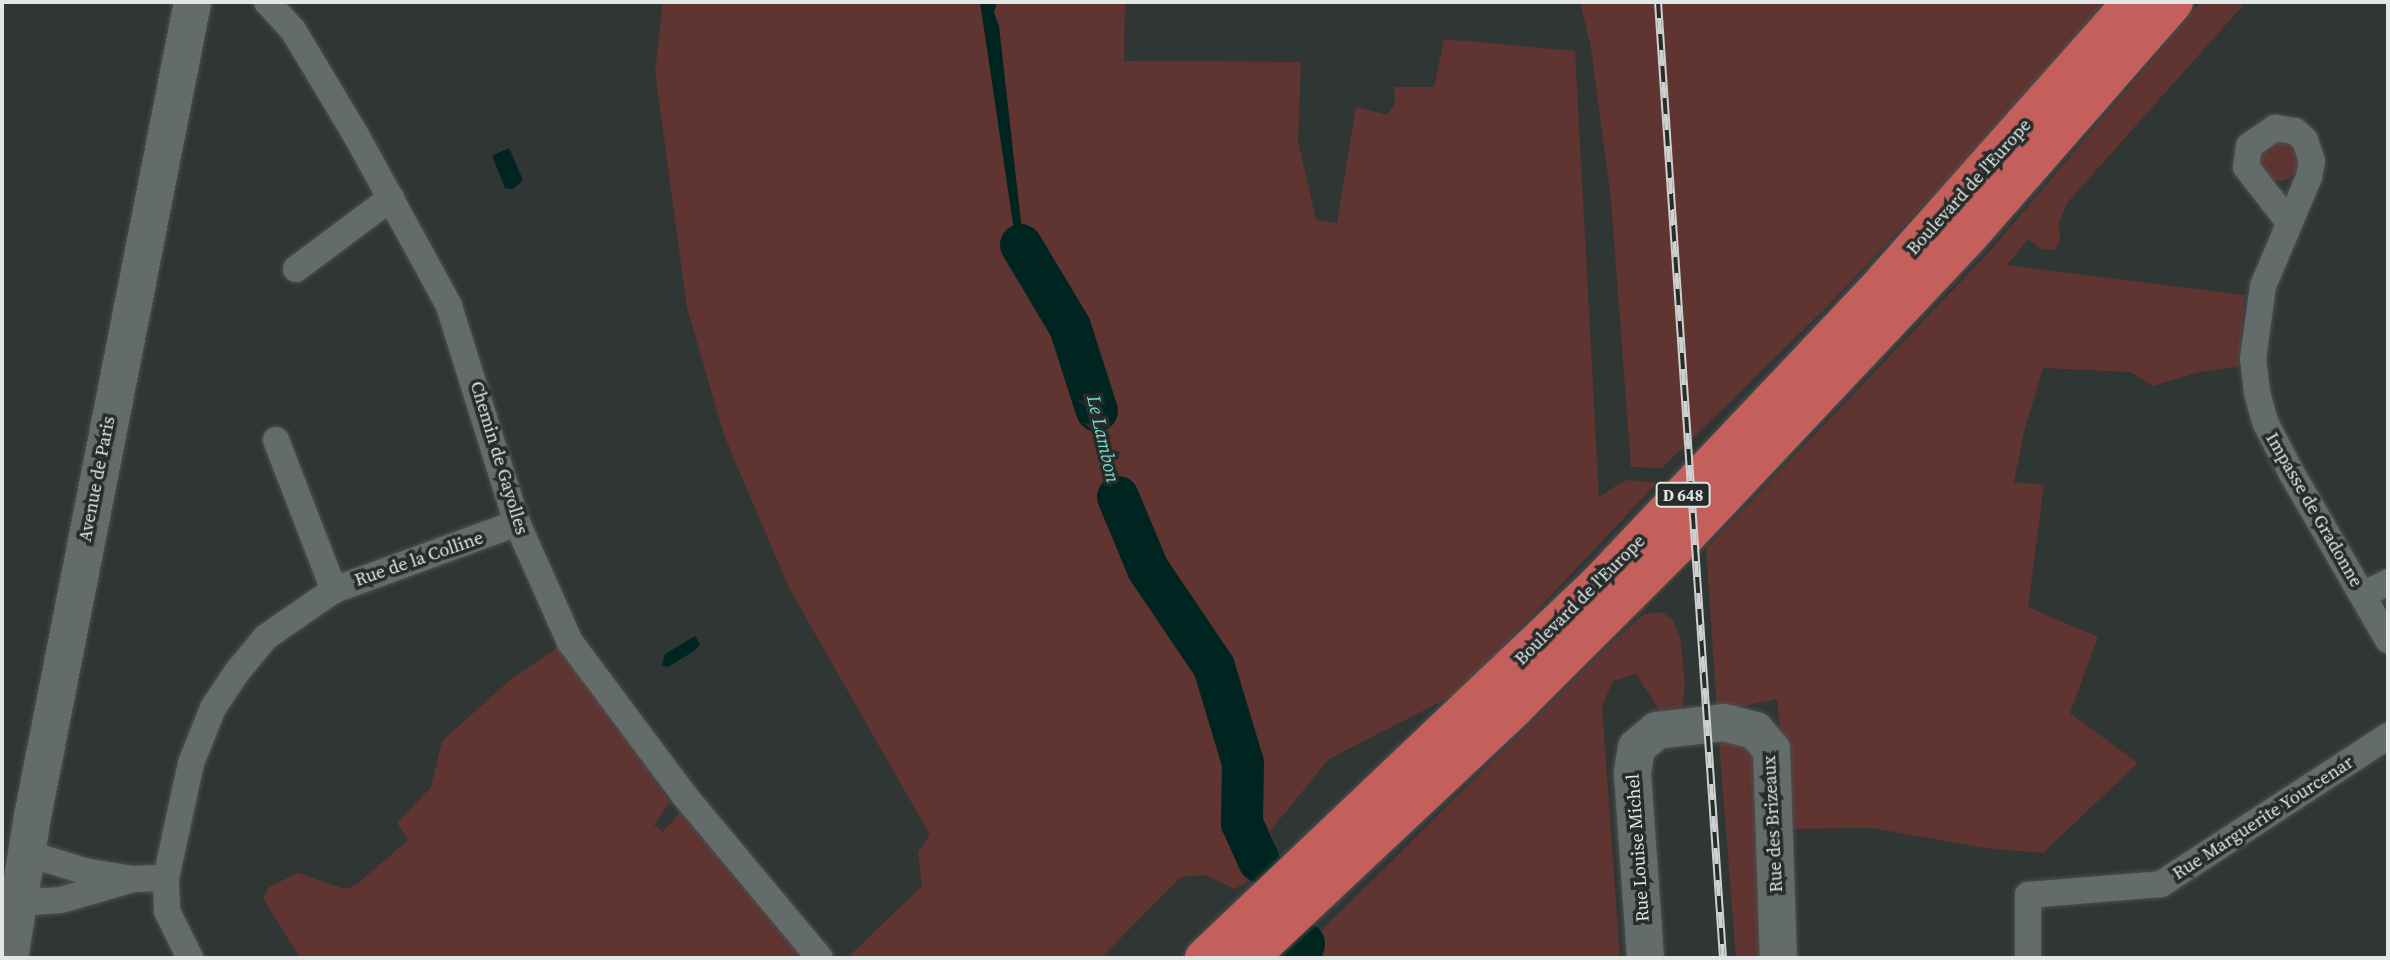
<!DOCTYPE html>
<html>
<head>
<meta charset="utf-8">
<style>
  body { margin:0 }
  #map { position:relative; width:2390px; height:960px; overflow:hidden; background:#2f3634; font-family:"Source Serif 4",serif }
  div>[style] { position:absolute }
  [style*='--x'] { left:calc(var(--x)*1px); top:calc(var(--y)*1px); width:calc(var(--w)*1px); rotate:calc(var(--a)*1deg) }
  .green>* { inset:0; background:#5f3431 }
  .round { border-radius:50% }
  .water>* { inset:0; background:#002520 }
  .river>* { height:42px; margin:-21px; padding:0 21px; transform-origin:21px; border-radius:21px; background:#002520 }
  .roads { filter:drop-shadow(0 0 2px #4c5150) drop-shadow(0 0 2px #4c5150) }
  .street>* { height:26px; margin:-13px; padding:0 13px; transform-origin:13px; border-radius:13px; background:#646c6b }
  .secondary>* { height:37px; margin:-18.5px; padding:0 18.5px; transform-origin:18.5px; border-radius:18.5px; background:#646c6b }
  .highway>* { height:38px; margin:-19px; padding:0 19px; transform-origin:19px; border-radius:19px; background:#c45f5b }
  .rail>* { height:8px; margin-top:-4px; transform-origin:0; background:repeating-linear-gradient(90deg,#252c2a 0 16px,#cdd1d0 0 32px); box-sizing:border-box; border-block:2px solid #cdd1d0 }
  span { translate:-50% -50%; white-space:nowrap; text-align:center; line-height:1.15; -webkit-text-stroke:7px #252c2a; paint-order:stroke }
  .shield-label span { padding:2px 5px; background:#252c2a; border:2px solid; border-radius:5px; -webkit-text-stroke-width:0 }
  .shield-label { font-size:16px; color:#e2e6e5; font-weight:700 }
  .street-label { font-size:18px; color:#e2e6e5 }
  .water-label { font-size:19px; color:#73e0ce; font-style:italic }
  .frame { position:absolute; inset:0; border:4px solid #e2e6e5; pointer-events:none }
</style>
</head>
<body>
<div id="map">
  <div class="green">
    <div style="clip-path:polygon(663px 2px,1125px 2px,1124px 61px,1301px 62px,1298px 141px,1316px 220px,1337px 223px,1356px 107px,1387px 115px,1395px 103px,1394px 87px,1434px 87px,1444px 39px,1575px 51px,1599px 497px,1625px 480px,1657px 483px,1460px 692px,1329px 759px,1270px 831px,1280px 863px,1235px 889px,1205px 875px,1181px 877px,1101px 958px,847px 958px,922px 886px,918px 852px,930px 835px,789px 588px,724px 435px,687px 308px,655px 71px)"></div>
    <div style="clip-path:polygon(1580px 2px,2105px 2px,1975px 151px,1825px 309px,1662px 468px,1631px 467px,1611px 200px,1591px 48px)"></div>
    <div style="clip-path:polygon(2201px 2px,2246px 2px,2067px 203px,2059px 222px,2060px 241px,2054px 250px,2041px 249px,2028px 239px,2007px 265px,2245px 295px,2238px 367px,2200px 372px,2153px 386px,2131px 372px,2043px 368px,2024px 432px,2014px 482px,2044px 485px,2028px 607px,2098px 637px,2070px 713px,2138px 763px,2043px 853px,1984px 848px,1872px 828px,1790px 829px,1777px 699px,1717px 712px,1706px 548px,1988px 253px)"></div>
    <div class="round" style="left:2259px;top:141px;width:40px;height:40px"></div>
    <div style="clip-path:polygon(1662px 612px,1674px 621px,1681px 642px,1685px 687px,1681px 715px,1660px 711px,1636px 674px,1613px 681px,1602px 706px,1620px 958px,1303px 958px,1316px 936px,1609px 645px,1644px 614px)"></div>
    <div style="clip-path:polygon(563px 644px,670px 802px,654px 825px,663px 832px,680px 812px,802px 958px,300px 958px,263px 898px,269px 887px,298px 873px,345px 889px,356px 885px,408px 840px,397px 823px,431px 787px,442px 741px,511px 679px)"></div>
    <div style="clip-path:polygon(1719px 742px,1746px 743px,1764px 763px,1767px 958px,1736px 958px)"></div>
  </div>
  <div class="water">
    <div style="clip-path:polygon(980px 2px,997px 2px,994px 13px,999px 26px,1023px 240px,1098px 392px,1114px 480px,1167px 592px,1222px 680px,1239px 730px,1247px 816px,1240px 823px,1235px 742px,1217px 680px,1176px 618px,1106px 485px,1079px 362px,1016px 244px)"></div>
    <div style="clip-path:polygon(509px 148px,523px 180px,513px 189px,505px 188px,492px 156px)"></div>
    <div style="clip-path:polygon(695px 636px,700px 644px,694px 651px,668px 667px,662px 665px,665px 654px)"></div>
  </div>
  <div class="river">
    <div style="--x:1021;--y:245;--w:96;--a:59.1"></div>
    <div style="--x:1070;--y:327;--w:88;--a:72.2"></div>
    <div style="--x:1118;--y:497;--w:78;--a:67.4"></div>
    <div style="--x:1148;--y:569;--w:118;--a:56"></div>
    <div style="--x:1214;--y:667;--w:100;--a:73.2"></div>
    <div style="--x:1243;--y:763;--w:60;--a:91"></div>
    <div style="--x:1242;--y:823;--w:42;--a:65.9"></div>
    <div style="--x:1299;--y:958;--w:15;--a:-70"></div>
  </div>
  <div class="roads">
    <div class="street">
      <div style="--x:267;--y:2;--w:38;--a:47"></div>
      <div style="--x:293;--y:30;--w:125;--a:59.1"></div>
      <div style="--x:357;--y:137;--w:192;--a:61.4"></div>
      <div style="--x:449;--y:306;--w:227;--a:72.6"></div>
      <div style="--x:517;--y:523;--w:130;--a:66"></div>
      <div style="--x:570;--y:642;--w:191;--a:53.3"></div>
      <div style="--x:684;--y:795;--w:212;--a:50.2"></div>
      <div style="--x:2288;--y:221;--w:68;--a:-127.9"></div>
      <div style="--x:2246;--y:167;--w:21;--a:-82"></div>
      <div style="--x:2249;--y:146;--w:32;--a:-35"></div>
      <div style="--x:2275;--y:128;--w:20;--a:9"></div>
      <div style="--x:2295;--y:131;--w:13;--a:42"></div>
      <div style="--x:2305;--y:140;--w:22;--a:72"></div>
      <div style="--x:2312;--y:161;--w:16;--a:101"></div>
      <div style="--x:2309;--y:177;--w:118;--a:112.9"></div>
      <div style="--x:2263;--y:286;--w:74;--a:97.8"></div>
      <div style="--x:2253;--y:359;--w:34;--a:83"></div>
      <div style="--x:2257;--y:393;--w:32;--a:74"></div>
      <div style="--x:2266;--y:424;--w:54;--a:62.5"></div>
      <div style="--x:2291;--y:472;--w:194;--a:60"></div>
      <div style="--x:296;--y:269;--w:119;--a:-36.8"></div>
      <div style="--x:276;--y:440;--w:161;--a:68.9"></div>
      <div style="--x:2363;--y:595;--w:28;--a:-27"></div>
      <div style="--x:26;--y:853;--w:61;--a:17.2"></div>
      <div style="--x:84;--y:871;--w:49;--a:9.5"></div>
      <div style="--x:132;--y:879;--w:34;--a:-2"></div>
      <div style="--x:17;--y:903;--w:44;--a:-3.9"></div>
      <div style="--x:61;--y:900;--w:69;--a:-16.1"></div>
      <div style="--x:190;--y:958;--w:52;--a:-116.1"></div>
      <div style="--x:167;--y:911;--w:33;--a:-92"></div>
      <div style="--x:166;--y:878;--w:118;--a:-77.7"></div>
      <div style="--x:191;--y:763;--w:59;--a:-68.2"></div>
      <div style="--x:213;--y:708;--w:43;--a:-56.3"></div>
      <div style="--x:237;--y:672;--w:45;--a:-50.4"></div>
      <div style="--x:266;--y:637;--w:83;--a:-34.7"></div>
      <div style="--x:334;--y:590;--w:195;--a:-20.1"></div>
      <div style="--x:2028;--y:958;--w:63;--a:-90"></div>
      <div style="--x:2028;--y:895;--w:133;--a:-4.7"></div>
      <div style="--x:2161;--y:884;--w:271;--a:-33.1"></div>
    </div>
    <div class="secondary">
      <div style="--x:9;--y:958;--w:144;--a:-80.8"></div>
      <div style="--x:32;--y:816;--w:830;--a:-78.88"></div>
      <div style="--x:1645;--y:958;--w:186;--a:-94"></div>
      <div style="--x:1632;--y:772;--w:25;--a:-81"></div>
      <div style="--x:1636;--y:747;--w:26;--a:-40"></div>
      <div style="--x:1656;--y:730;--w:67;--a:-6.8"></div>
      <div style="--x:1723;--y:722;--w:33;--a:14"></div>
      <div style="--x:1755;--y:730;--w:25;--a:50"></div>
      <div style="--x:1771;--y:749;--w:209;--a:88.1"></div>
    </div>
    <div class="highway">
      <div style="--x:1204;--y:958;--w:545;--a:-43.51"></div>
      <div style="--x:1599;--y:583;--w:418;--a:-46.6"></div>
      <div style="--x:1886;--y:279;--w:370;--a:-48.4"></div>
      <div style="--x:1249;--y:958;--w:366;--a:-43.2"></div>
      <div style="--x:1516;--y:707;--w:229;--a:-45"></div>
      <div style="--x:1678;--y:545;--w:427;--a:-46.7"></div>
      <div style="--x:1971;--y:234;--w:308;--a:-48.8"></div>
    </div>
  </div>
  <div class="rail">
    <div style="--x:1658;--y:2;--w:958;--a:86.11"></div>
  </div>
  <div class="shield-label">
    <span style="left:1683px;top:495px">D 648</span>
  </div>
  <div class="street-label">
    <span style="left:1969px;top:187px;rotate:-48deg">Boulevard de l'Europe</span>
    <span style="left:499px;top:458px;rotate:73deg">Chemin de Gayolles</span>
    <span style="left:97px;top:479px;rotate:-79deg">Avenue de Paris</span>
    <span style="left:2314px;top:510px;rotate:60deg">Impasse de Gradonne</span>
    <span style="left:419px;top:559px;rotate:-19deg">Rue de la Colline</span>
    <span style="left:1580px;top:600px;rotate:-45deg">Boulevard de l'Europe</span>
    <span style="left:2263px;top:818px;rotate:-33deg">Rue Marguerite Yourcenar</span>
    <span style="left:1773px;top:824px;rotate:-93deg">Rue des Brizeaux</span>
    <span style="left:1638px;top:848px;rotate:-94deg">Rue Louise Michel</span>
  </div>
  <div class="water-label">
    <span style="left:1103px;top:439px;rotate:77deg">Le Lambon</span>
  </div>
  <div class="frame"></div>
</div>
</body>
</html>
